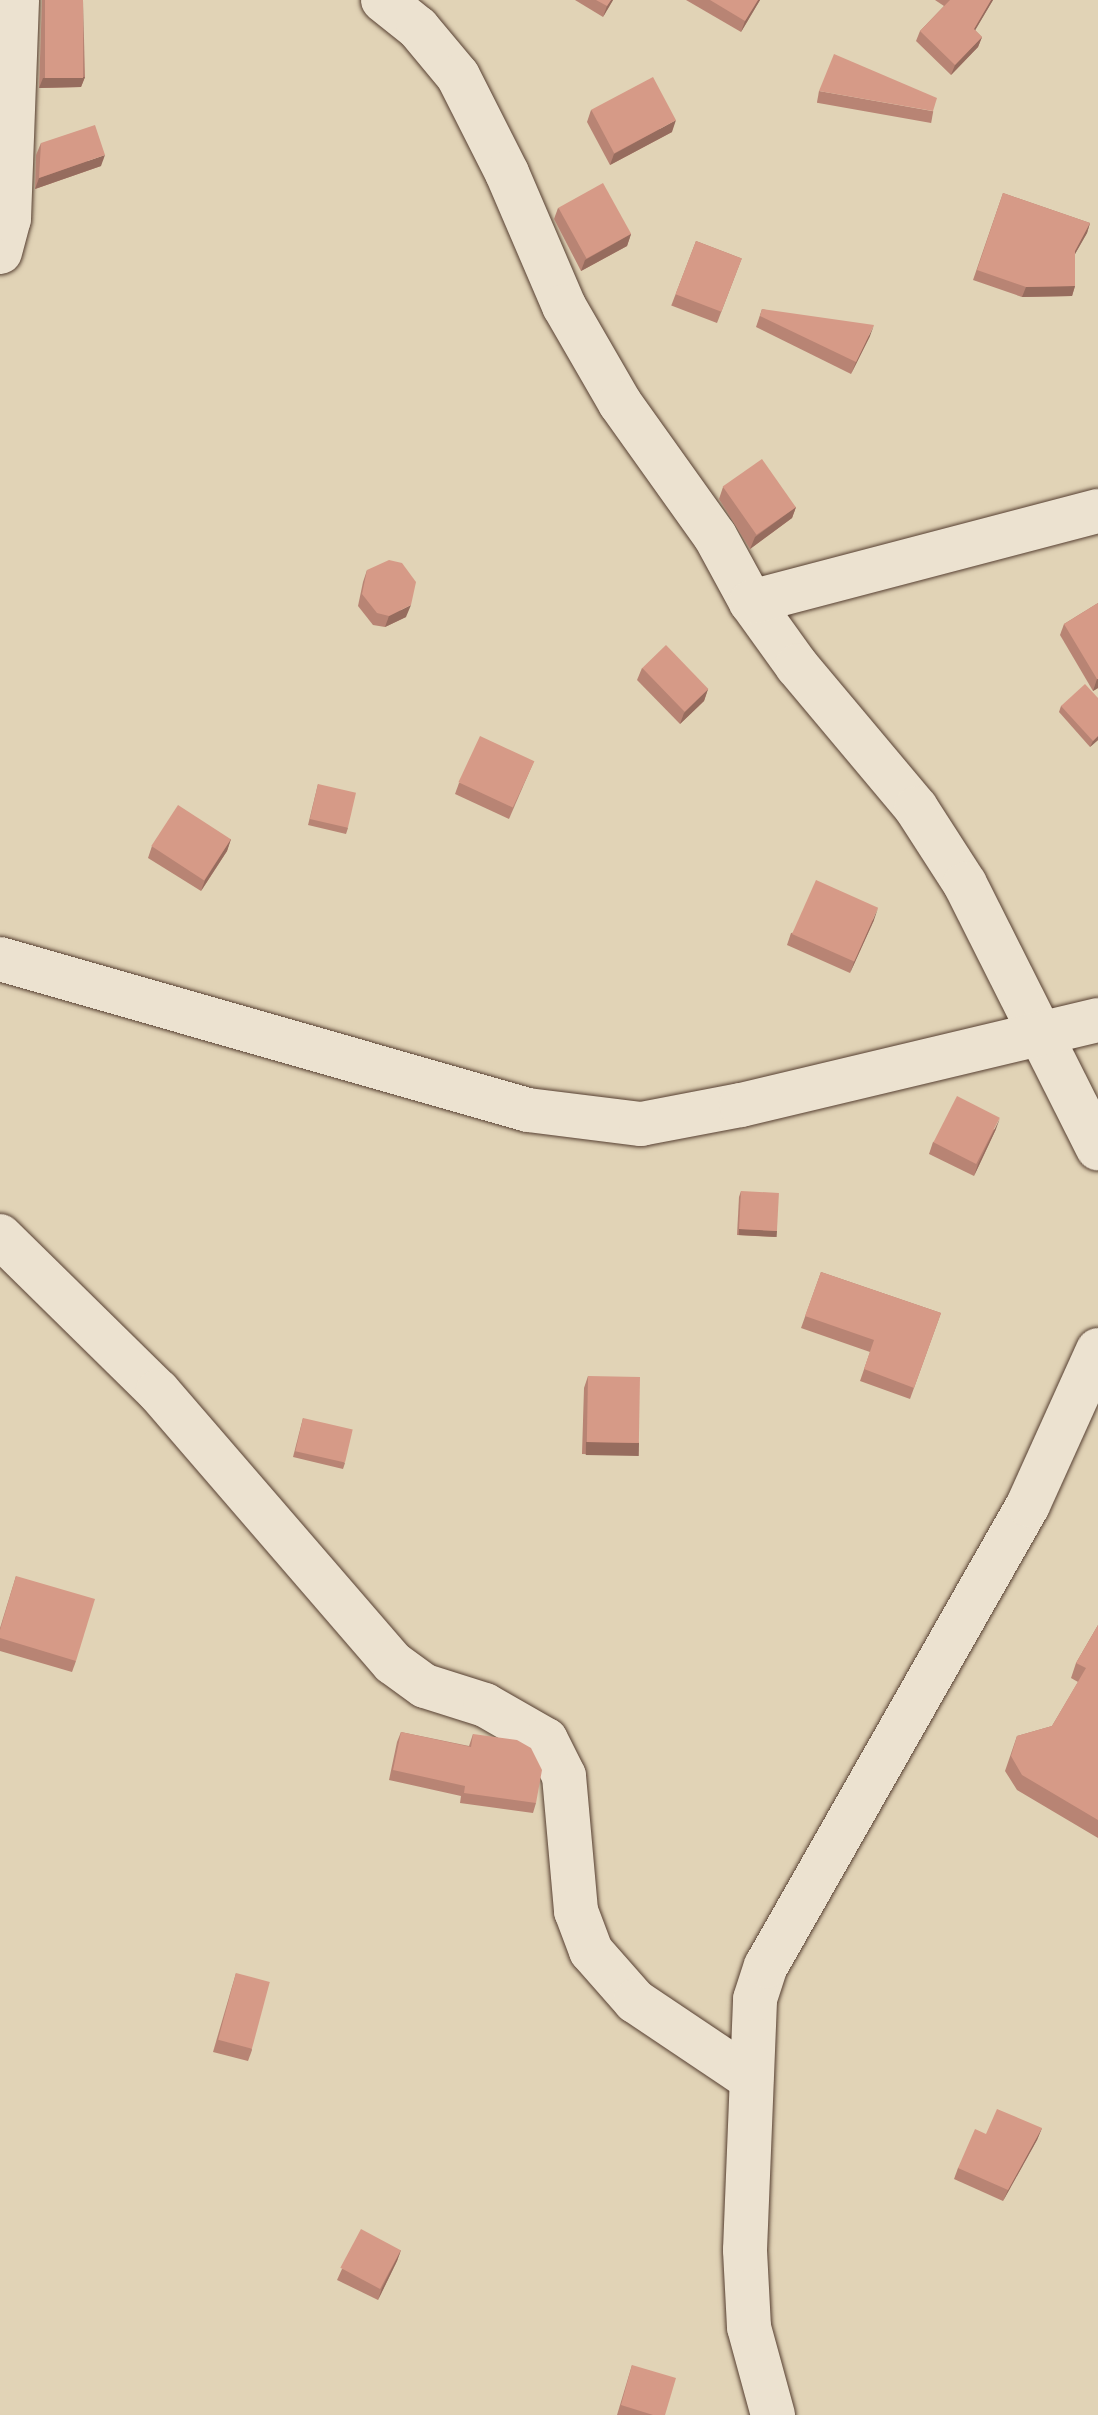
<!DOCTYPE html>
<html>
<head>
<meta charset="utf-8">
<style>
  body { margin:0 }
  #map { position:relative; width:1098px; height:2415px; overflow:hidden; background:#e1d3b6; font-family:"IM FELL English",serif }
  div>[style] { position:absolute }
  [style*='--x'] { left:calc(var(--x)*1px); top:calc(var(--y)*1px); width:calc(var(--w)*1px); rotate:calc(var(--a)*1deg) }
  .roads { filter:drop-shadow(0 0 2px #563f31) drop-shadow(0 0 2px #563f31) }
  .minor>* { height:44px; margin:-22px; padding:0 22px; transform-origin:22px; border-radius:22px; background:#ece2d0 }
  .wall>* { inset:0; background:#b88474; transform-origin:0 0 }
  .shaded-wall>* { inset:0; background:#966c5e; transform-origin:0 0 }
  .building>* { inset:0; background:#d69a87; transform-origin:0 0 }
  span { translate:-50% -50%; white-space:nowrap; text-align:center; line-height:1.15; -webkit-text-stroke:6px #ece2d0; paint-order:stroke }
</style>
</head>
<body>
<div id="map">
  <div class="roads">
    <div class="minor">
      <div style="--x:383;--y:0;--w:45;--a:38.7"></div>
      <div style="--x:418;--y:28;--w:62;--a:50.2"></div>
      <div style="--x:458;--y:76;--w:109;--a:63.2"></div>
      <div style="--x:507;--y:173;--w:145;--a:66.8"></div>
      <div style="--x:564;--y:306;--w:112;--a:60"></div>
      <div style="--x:620;--y:403;--w:163;--a:54.5"></div>
      <div style="--x:715;--y:536;--w:75;--a:61.4"></div>
      <div style="--x:751;--y:602;--w:79;--a:54.3"></div>
      <div style="--x:797;--y:666;--w:185;--a:50"></div>
      <div style="--x:916;--y:808;--w:90;--a:57.2"></div>
      <div style="--x:965;--y:884;--w:296;--a:63.3"></div>
      <div style="--x:0;--y:252;--w:34;--a:-75"></div>
      <div style="--x:9;--y:219;--w:219;--a:-87.9"></div>
      <div style="--x:751;--y:602;--w:359;--a:-14.7"></div>
      <div style="--x:0;--y:959;--w:549;--a:15.96"></div>
      <div style="--x:528;--y:1110;--w:114;--a:7.1"></div>
      <div style="--x:641;--y:1124;--w:102;--a:-10.8"></div>
      <div style="--x:741;--y:1105;--w:367;--a:-13.4"></div>
      <div style="--x:0;--y:1236;--w:221;--a:44.5"></div>
      <div style="--x:158;--y:1391;--w:359;--a:49.2"></div>
      <div style="--x:393;--y:1663;--w:39;--a:36"></div>
      <div style="--x:425;--y:1686;--w:63;--a:17.6"></div>
      <div style="--x:485;--y:1705;--w:70;--a:29.8"></div>
      <div style="--x:546;--y:1740;--w:40;--a:63.4"></div>
      <div style="--x:564;--y:1776;--w:136;--a:84.9"></div>
      <div style="--x:576;--y:1911;--w:43;--a:69.4"></div>
      <div style="--x:591;--y:1951;--w:67;--a:48.7"></div>
      <div style="--x:635;--y:2001;--w:140;--a:33.9"></div>
      <div style="--x:773;--y:2415;--w:91;--a:-105.3"></div>
      <div style="--x:749;--y:2327;--w:77;--a:-93"></div>
      <div style="--x:745;--y:2250;--w:251;--a:-87.7"></div>
      <div style="--x:755;--y:1999;--w:35;--a:-72"></div>
      <div style="--x:766;--y:1966;--w:530;--a:-60.39"></div>
      <div style="--x:1028;--y:1505;--w:170;--a:-65.7"></div>
    </div>
  </div>
  <div class="wall">
    <div style="clip-path:polygon(42px 0,83px 0,85px 77px,81px 87px,39px 88px)"></div>
    <div style="clip-path:polygon(575px 0,613px 0,603px 17px)"></div>
    <div style="clip-path:polygon(686px 0,760px 0,741px 32px)"></div>
    <div style="clip-path:polygon(935px 0,993px 0,975px 30px,982px 37px,978px 47px,951px 75px,916px 41px,920px 31px,944px 6px)"></div>
    <div style="left:819px;top:91px;width:116px;height:12px;rotate:10deg"></div>
    <div style="clip-path:polygon(591px 110px,672px 132px,610px 165px,587px 122px)"></div>
    <div style="clip-path:polygon(41px 143px,101px 166px,35px 189px,36px 155px)"></div>
    <div style="clip-path:polygon(1003px 193px,1090px 223px,1087px 233px,1075px 254px,1075px 286px,1072px 296px,1022px 297px,973px 280px)"></div>
    <div style="clip-path:polygon(558px 208px,631px 234px,627px 246px,581px 271px,554px 219px)"></div>
    <div style="left:696px;top:241px;width:49px;height:69px;rotate:21deg"></div>
    <div style="clip-path:polygon(762px 309px,870px 336px,851px 374px,756px 327px)"></div>
    <div style="clip-path:polygon(723px 487px,796px 507px,792px 518px,750px 549px,719px 499px)"></div>
    <div style="clip-path:polygon(367px 570px,406px 617px,385px 627px,373px 625px,358px 606px,363px 582px)"></div>
    <div style="clip-path:polygon(1098px 603px,1098px 688px,1093px 691px,1060px 635px,1064px 624px)"></div>
    <div style="clip-path:polygon(642px 668px,708px 689px,704px 701px,680px 724px,637px 680px)"></div>
    <div style="clip-path:polygon(1098px 698px,1098px 740px,1090px 747px,1059px 712px,1061px 706px)"></div>
    <div style="clip-path:polygon(534px 761px,509px 819px,455px 794px,459px 783px)"></div>
    <div style="clip-path:polygon(318px 784px,348px 828px,346px 834px,308px 825px)"></div>
    <div style="clip-path:polygon(231px 839px,227px 851px,201px 891px,148px 858px,152px 846px)"></div>
    <div style="clip-path:polygon(874px 920px,850px 973px,787px 945px,791px 933px)"></div>
    <div style="clip-path:polygon(996px 1129px,974px 1176px,929px 1154px,933px 1142px)"></div>
    <div style="clip-path:polygon(741px 1191px,777px 1231px,775px 1237px,737px 1235px,739px 1197px)"></div>
    <div style="clip-path:polygon(821px 1272px,941px 1313px,910px 1399px,860px 1381px,870px 1352px,801px 1328px)"></div>
    <div style="clip-path:polygon(588px 1376px,639px 1443px,635px 1455px,582px 1454px,584px 1388px)"></div>
    <div style="clip-path:polygon(303px 1418px,345px 1463px,343px 1469px,293px 1457px)"></div>
    <div style="clip-path:polygon(16px 1576px,76px 1661px,72px 1672px,0 1651px,0 1628px)"></div>
    <div style="clip-path:polygon(1098px 1625px,1098px 1838px,1017px 1790px,1005px 1771px,1017px 1736px,1052px 1726px,1078px 1682px,1071px 1678px,1076px 1663px)"></div>
    <div style="clip-path:polygon(401px 1732px,469px 1746px,473px 1734px,536px 1803px,533px 1813px,460px 1803px,461px 1796px,389px 1780px,397px 1742px)"></div>
    <div style="clip-path:polygon(236px 1973px,252px 2050px,248px 2061px,213px 2052px)"></div>
    <div style="clip-path:polygon(1042px 2128px,1037px 2140px,1003px 2201px,954px 2179px,958px 2168px)"></div>
    <div style="clip-path:polygon(401px 2250px,397px 2261px,378px 2300px,337px 2280px,342px 2269px)"></div>
    <div style="clip-path:polygon(632px 2365px,665px 2415px,617px 2415px)"></div>
  </div>
  <div class="shaded-wall">
    <div style="clip-path:polygon(611px 0,613px 0,603px 17px,607px 6px)"></div>
    <div style="clip-path:polygon(758px 0,760px 0,741px 32px,745px 21px)"></div>
    <div style="clip-path:polygon(991px 0,993px 0,970px 39px,974px 29px)"></div>
    <div style="clip-path:polygon(982px 37px,978px 47px,951px 75px,955px 65px)"></div>
    <div style="clip-path:polygon(85px 77px,81px 87px,39px 88px,43px 78px)"></div>
    <div style="clip-path:polygon(676px 120px,672px 132px,610px 165px,614px 154px)"></div>
    <div style="clip-path:polygon(105px 155px,101px 166px,35px 189px,39px 178px)"></div>
    <div style="clip-path:polygon(1090px 223px,1087px 233px,1071px 261px,1075px 251px)"></div>
    <div style="clip-path:polygon(631px 234px,627px 246px,581px 271px,585px 260px)"></div>
    <div style="clip-path:polygon(1075px 286px,1072px 296px,1022px 297px,1026px 287px)"></div>
    <div style="clip-path:polygon(874px 325px,870px 336px,851px 374px,856px 362px)"></div>
    <div style="clip-path:polygon(796px 507px,792px 518px,750px 549px,755px 537px)"></div>
    <div style="clip-path:polygon(411px 605px,406px 617px,385px 627px,389px 616px)"></div>
    <div style="clip-path:polygon(1098px 679px,1098px 688px,1093px 691px,1097px 679px)"></div>
    <div style="clip-path:polygon(708px 689px,704px 701px,680px 724px,684px 713px)"></div>
    <div style="clip-path:polygon(1098px 736px,1098px 740px,1090px 747px,1093px 741px)"></div>
    <div style="clip-path:polygon(231px 839px,227px 851px,201px 891px,205px 880px)"></div>
    <div style="clip-path:polygon(878px 908px,874px 920px,850px 973px,854px 962px)"></div>
    <div style="clip-path:polygon(1000px 1118px,996px 1129px,974px 1176px,978px 1164px)"></div>
    <div style="left:739px;top:1229px;width:38px;height:6px;rotate:3deg"></div>
    <div style="left:586px;top:1442px;width:53px;height:13px;rotate:1deg"></div>
    <div style="clip-path:polygon(1042px 2128px,1037px 2140px,1003px 2201px,1008px 2190px)"></div>
    <div style="clip-path:polygon(401px 2250px,397px 2261px,378px 2300px,382px 2288px)"></div>
  </div>
  <div class="building">
    <div style="left:45px;top:0;width:38px;height:78px"></div>
    <div style="clip-path:polygon(596px 0,611px 0,607px 6px)"></div>
    <div style="clip-path:polygon(710px 0,758px 0,745px 21px)"></div>
    <div style="clip-path:polygon(950px 0,991px 0,974px 29px,982px 37px,955px 65px,920px 31px)"></div>
    <div style="clip-path:polygon(834px 54px,937px 98px,933px 111px,819px 91px)"></div>
    <div style="left:653px;top:77px;width:49px;height:70px;rotate:62deg"></div>
    <div style="clip-path:polygon(95px 125px,105px 155px,39px 178px,41px 143px)"></div>
    <div style="left:603px;top:183px;width:58px;height:51px;rotate:61deg"></div>
    <div style="clip-path:polygon(1003px 193px,1090px 223px,1075px 251px,1075px 286px,1026px 287px,977px 270px)"></div>
    <div style="left:696px;top:241px;width:49px;height:57px;rotate:21deg"></div>
    <div style="clip-path:polygon(762px 309px,874px 325px,856px 362px,760px 316px)"></div>
    <div style="left:762px;top:459px;width:59px;height:48px;rotate:55deg"></div>
    <div style="clip-path:polygon(389px 560px,402px 563px,416px 582px,411px 605px,389px 616px,377px 613px,362px 594px,367px 570px)"></div>
    <div style="clip-path:polygon(1098px 603px,1098px 679px,1097px 679px,1064px 624px)"></div>
    <div style="left:666px;top:645px;width:61px;height:33px;rotate:46deg"></div>
    <div style="clip-path:polygon(1085px 684px,1098px 698px,1098px 736px,1093px 741px,1061px 706px)"></div>
    <div style="left:480px;top:736px;width:60px;height:51px;rotate:25deg"></div>
    <div style="left:318px;top:784px;width:39px;height:36px;rotate:13deg"></div>
    <div style="left:178px;top:805px;width:63px;height:49px;rotate:33deg"></div>
    <div style="left:816px;top:880px;width:68px;height:59px;rotate:24deg"></div>
    <div style="left:957px;top:1096px;width:48px;height:52px;rotate:27deg"></div>
    <div style="left:741px;top:1191px;width:38px;height:38px;rotate:3deg"></div>
    <div style="clip-path:polygon(821px 1272px,941px 1313px,914px 1388px,864px 1369px,874px 1340px,805px 1316px)"></div>
    <div style="left:588px;top:1376px;width:52px;height:66px;rotate:1deg"></div>
    <div style="left:303px;top:1418px;width:51px;height:34px;rotate:13deg"></div>
    <div style="clip-path:polygon(16px 1576px,95px 1599px,76px 1661px,0 1638px,0 1630px)"></div>
    <div style="clip-path:polygon(1098px 1625px,1098px 1820px,1022px 1775px,1011px 1756px,1017px 1736px,1052px 1726px,1086px 1668px,1076px 1663px)"></div>
    <div style="clip-path:polygon(401px 1732px,471px 1747px,473px 1734px,517px 1740px,531px 1748px,542px 1770px,536px 1803px,464px 1793px,465px 1786px,393px 1770px)"></div>
    <div style="left:236px;top:1973px;width:35px;height:69px;rotate:15deg"></div>
    <div style="clip-path:polygon(997px 2109px,1042px 2128px,1008px 2190px,958px 2168px,975px 2129px,986px 2134px)"></div>
    <div style="left:361px;top:2229px;width:45px;height:44px;rotate:28deg"></div>
    <div style="clip-path:polygon(632px 2365px,676px 2378px,665px 2415px,653px 2415px,621px 2405px)"></div>
  </div>
</div>
</body>
</html>
